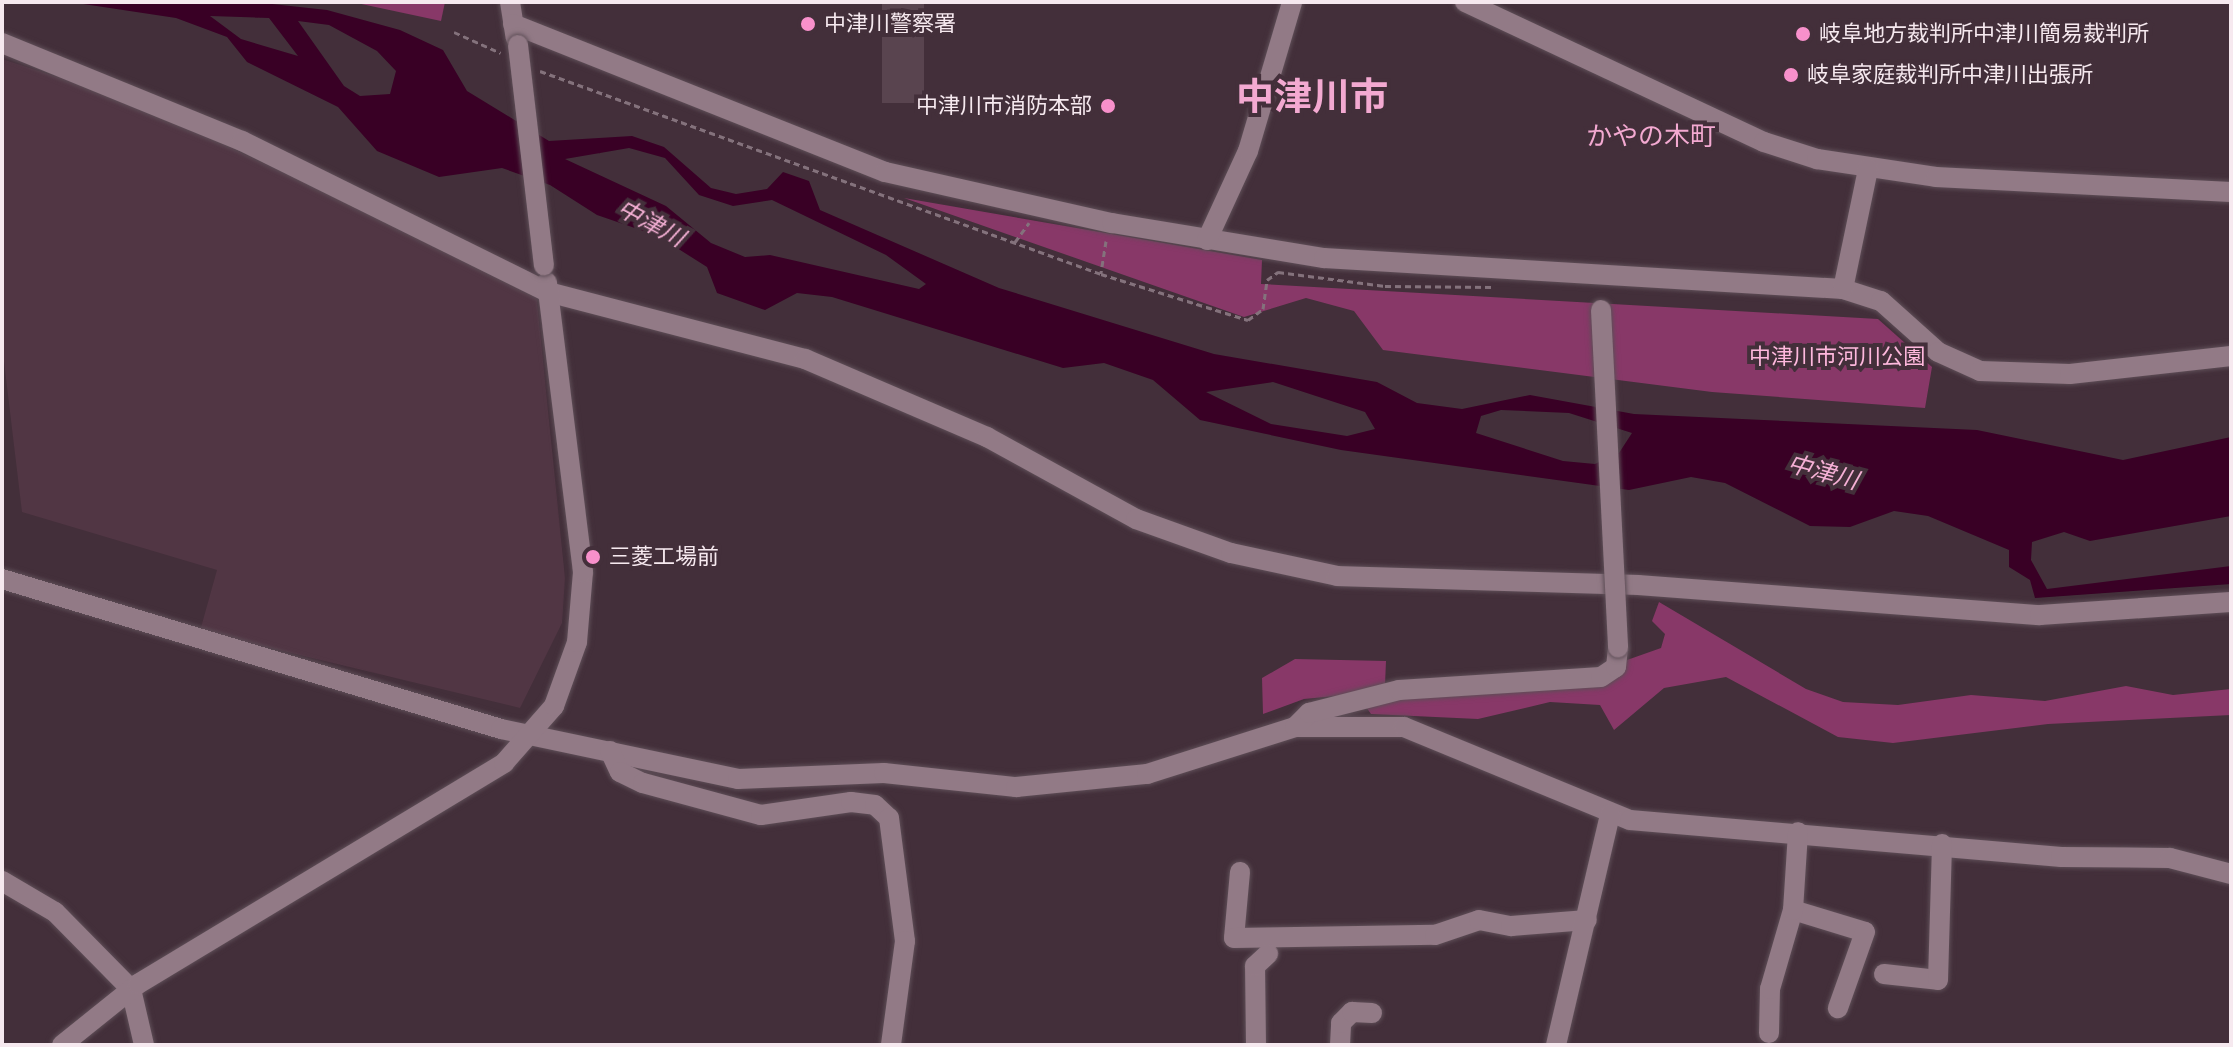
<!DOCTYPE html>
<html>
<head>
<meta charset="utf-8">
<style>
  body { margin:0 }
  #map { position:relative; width:2233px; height:1047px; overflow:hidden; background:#432f3a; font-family:Figtree,"Noto Sans JP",sans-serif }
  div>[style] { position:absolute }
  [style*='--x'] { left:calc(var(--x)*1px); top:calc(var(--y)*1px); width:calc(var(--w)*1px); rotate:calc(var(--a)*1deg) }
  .built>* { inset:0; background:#513644 }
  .green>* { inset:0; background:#883868 }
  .water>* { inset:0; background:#390025 }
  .building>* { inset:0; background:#59444f; transform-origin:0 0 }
  .path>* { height:3px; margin-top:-1.5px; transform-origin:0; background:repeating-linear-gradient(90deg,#84727c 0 6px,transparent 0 10px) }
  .roads { filter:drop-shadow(0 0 2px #5e4e57) drop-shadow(0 0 2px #5e4e57) }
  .minor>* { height:20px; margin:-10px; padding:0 10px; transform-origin:10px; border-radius:10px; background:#927a86 }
  .bridges { filter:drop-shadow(0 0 2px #5e4e57) drop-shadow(0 0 2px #5e4e57) }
  .minor-bridge>* { height:20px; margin:-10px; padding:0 10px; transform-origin:10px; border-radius:10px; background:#927a86 }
  .dots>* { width:22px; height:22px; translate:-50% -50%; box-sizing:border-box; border:4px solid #432f3a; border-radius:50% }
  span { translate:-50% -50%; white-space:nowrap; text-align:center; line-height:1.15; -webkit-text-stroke:8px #432f3a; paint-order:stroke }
  .poi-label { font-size:22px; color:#f6e9ef }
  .left { translate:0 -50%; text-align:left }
  .right { translate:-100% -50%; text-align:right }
  .park-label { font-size:22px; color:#feb8dd }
  .water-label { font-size:24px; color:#f5b0d5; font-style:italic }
  .quarter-label { font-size:26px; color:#f3a9d1 }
  .town-label { font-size:38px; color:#f3a9d1; font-weight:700 }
  .frame { position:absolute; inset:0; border:4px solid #f6e9ef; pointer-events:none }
</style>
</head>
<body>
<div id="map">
  <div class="built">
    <div style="clip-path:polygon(2px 59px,134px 102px,536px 292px,565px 578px,562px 623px,520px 708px,200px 631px,217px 570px,22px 512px,2px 345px)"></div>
  </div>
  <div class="green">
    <div style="clip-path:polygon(352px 2px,445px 2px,441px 21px)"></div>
    <div style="clip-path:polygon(904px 198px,1262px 260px,1261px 284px,1878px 319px,1932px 367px,1925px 408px,1712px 392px,1383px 350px,1354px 311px,1306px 298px,1244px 317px)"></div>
    <div style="clip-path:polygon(1659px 602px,1806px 689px,1843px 702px,1898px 705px,1971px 695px,2045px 701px,2126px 686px,2173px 695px,2231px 689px,2231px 715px,2048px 724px,1893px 743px,1838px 737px,1726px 677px,1664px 688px,1614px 730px,1600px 705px,1550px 702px,1478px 719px,1371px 714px,1357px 694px,1304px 699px,1263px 714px,1262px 678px,1295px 659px,1386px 661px,1385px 685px,1621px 676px,1627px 660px,1661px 648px,1665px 634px,1652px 621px)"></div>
  </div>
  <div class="water">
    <div style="clip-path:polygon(evenodd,70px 2px,254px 2px,327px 10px,400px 30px,443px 50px,467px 91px,549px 141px,632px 136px,664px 147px,711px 188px,736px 194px,767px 189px,783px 172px,809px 181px,820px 210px,999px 288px,1214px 354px,1377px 382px,1417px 403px,1462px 409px,1530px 395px,1634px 414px,1977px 430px,2123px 460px,2231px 437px,2231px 516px,2090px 541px,2064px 532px,2032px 542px,2031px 560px,2047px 589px,2231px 566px,2231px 584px,2035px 598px,2030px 580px,2009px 567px,2009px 550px,1928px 516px,1894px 511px,1850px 527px,1810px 526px,1725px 483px,1691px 477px,1629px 490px,1341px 450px,1200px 420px,1153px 380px,1104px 363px,1063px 368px,832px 297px,797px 293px,765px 310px,717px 293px,707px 267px,658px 236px,597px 215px,550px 185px,502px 168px,439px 177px,377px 151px,338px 107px,247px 62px,227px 37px,176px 18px,70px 2px,210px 16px,269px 18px,298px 56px,241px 39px,210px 16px,70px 2px,298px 21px,329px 25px,377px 51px,396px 71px,390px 94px,360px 96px,344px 86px,298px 21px,70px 2px,629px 148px,665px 158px,699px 195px,733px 206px,772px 200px,886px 255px,926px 284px,919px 289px,770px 255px,745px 257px,711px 243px,666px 206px,565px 159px,629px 148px,70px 2px,1273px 382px,1365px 412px,1375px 429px,1347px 436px,1271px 424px,1206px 392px,1273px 382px,70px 2px,1501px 410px,1569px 413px,1632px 433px,1619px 453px,1595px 464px,1563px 461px,1476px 433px,1481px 416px,1501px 410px)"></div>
  </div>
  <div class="building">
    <div style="left:882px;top:2px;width:42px;height:101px"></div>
  </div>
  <div class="path">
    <div style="--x:454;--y:32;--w:51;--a:24.1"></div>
    <div style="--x:540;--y:71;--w:597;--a:19.89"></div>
    <div style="--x:1106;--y:241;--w:33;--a:99"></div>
    <div style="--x:1101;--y:274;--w:154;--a:17.4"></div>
    <div style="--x:1248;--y:320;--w:19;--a:-36"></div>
    <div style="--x:1263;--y:309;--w:29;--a:-82"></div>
    <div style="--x:1267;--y:280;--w:14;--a:-36"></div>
    <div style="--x:1278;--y:272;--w:108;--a:7.5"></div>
    <div style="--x:1385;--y:286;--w:109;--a:0.5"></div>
    <div style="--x:1015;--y:242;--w:24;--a:-54"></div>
  </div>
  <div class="roads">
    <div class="minor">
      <div style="--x:510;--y:2;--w:36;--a:81"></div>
      <div style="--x:1465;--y:2;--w:330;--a:25.1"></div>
      <div style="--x:1764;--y:142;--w:56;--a:17.8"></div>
      <div style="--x:1817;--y:159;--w:120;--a:8.6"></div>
      <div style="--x:1936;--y:177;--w:295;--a:2.9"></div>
      <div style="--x:513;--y:24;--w:400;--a:21.7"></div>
      <div style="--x:885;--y:172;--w:233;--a:12.7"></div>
      <div style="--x:1112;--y:223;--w:215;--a:9.4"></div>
      <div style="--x:1324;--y:258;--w:520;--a:3.42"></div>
      <div style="--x:1843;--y:289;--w:40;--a:18"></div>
      <div style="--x:1881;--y:301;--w:76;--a:41.8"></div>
      <div style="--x:1938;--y:352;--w:46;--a:24.3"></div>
      <div style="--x:1980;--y:371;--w:90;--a:1.9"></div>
      <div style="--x:2070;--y:374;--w:162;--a:-6.4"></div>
      <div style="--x:2;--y:43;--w:259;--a:22.2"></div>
      <div style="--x:242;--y:141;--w:341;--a:26.3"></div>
      <div style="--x:548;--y:292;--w:266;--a:14.6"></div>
      <div style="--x:805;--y:359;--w:198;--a:23.2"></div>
      <div style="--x:987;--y:437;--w:170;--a:28.8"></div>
      <div style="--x:1136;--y:519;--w:101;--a:19.7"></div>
      <div style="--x:1231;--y:553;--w:108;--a:12.2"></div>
      <div style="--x:1337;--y:576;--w:301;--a:1.7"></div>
      <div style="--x:1638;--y:585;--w:403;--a:4.3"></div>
      <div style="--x:2040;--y:615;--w:191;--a:-3.9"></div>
      <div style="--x:1207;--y:240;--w:98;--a:-65.3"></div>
      <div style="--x:1248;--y:151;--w:155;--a:-73.5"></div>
      <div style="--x:1843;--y:289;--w:123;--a:-78.2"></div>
      <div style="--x:2;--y:579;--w:521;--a:16.73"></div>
      <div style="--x:501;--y:729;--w:242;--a:11.9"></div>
      <div style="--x:738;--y:779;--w:146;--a:-2.4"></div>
      <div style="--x:884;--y:773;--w:133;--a:6.1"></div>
      <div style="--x:1016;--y:787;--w:132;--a:-5.7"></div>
      <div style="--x:1147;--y:774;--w:155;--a:-17.6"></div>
      <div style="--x:1295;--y:727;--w:109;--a:0"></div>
      <div style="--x:1404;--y:727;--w:244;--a:22.4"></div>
      <div style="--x:1630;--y:820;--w:433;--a:4.9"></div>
      <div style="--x:2061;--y:857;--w:109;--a:0.5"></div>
      <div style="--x:2170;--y:858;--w:63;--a:14.7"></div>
      <div style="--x:1295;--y:727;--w:20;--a:-45"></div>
      <div style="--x:1309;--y:713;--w:93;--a:-14.3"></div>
      <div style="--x:1399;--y:690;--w:202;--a:-3.7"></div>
      <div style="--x:1601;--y:677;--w:18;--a:-34"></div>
      <div style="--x:1616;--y:667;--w:19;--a:-84"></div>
      <div style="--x:610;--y:751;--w:23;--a:65"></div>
      <div style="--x:620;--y:772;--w:25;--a:26"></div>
      <div style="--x:643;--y:783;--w:122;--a:15.2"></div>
      <div style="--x:761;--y:815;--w:91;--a:-8.2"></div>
      <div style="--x:851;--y:802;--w:24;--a:7"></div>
      <div style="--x:875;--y:805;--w:19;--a:43"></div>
      <div style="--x:889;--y:818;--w:124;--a:82.6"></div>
      <div style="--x:905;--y:941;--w:105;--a:97.7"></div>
      <div style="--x:1240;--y:872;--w:66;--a:95.2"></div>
      <div style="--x:1234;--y:938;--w:201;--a:-0.9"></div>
      <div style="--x:1435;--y:935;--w:46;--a:-18.8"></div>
      <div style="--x:1479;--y:920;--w:33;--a:11"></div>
      <div style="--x:1511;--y:926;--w:76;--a:-4.5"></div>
      <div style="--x:2;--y:881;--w:61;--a:30.3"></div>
      <div style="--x:55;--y:912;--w:108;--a:45.4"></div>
      <div style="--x:131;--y:989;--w:57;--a:76.9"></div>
      <div style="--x:1793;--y:910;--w:75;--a:17"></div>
      <div style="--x:1865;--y:932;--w:81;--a:109.6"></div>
      <div style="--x:1884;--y:974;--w:54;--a:6.3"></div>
      <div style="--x:1938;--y:980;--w:136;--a:-88.3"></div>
      <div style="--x:1769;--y:1033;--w:44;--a:-88.7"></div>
      <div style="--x:1770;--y:989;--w:82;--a:-73.8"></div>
      <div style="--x:1793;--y:910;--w:78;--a:-86.3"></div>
      <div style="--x:62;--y:1045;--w:97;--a:-38.8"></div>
      <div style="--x:138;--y:984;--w:428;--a:-31.1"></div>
      <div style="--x:504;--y:763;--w:76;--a:-48.7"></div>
      <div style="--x:554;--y:706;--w:68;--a:-70.2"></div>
      <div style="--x:577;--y:642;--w:70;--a:-85.1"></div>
      <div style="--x:583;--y:572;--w:292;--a:-97.1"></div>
      <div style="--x:1256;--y:1045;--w:79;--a:-90.7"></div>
      <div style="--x:1255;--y:966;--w:18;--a:-43"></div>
      <div style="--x:1340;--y:1045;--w:22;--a:-87"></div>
      <div style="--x:1341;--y:1023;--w:16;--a:-45"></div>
      <div style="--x:1352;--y:1012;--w:20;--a:3"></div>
      <div style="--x:1556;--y:1045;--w:237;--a:-76.8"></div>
    </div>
  </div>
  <div class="bridges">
    <div class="minor-bridge">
      <div style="--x:518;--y:45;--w:222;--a:83.3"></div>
      <div style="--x:1601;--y:310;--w:338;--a:87.1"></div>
    </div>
  </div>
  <div class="dots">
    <div style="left:808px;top:24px;background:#f890cb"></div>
    <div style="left:1803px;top:34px;background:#f890cb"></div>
    <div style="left:1791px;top:75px;background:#f890cb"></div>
    <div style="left:1108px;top:106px;background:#f890cb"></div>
    <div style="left:593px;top:557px;background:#f890cb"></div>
  </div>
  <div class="poi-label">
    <span class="left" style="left:824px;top:24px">中津川警察署</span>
    <span class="left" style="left:1819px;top:34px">岐阜地方裁判所中津川簡易裁判所</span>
    <span class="left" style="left:1807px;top:75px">岐阜家庭裁判所中津川出張所</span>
    <span class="right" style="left:1092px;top:106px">中津川市消防本部</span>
    <span class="left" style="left:609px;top:557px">三菱工場前</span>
  </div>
  <div class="park-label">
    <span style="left:1837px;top:357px">中津川市河川公園</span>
  </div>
  <div class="water-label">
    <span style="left:651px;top:223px;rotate:28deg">中津川</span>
    <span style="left:1823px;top:472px;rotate:15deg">中津川</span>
  </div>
  <div class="quarter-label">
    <span style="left:1651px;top:137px">かやの木町</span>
  </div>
  <div class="town-label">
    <span style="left:1312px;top:98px">中津川市</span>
  </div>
  <div class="frame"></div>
</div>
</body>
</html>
